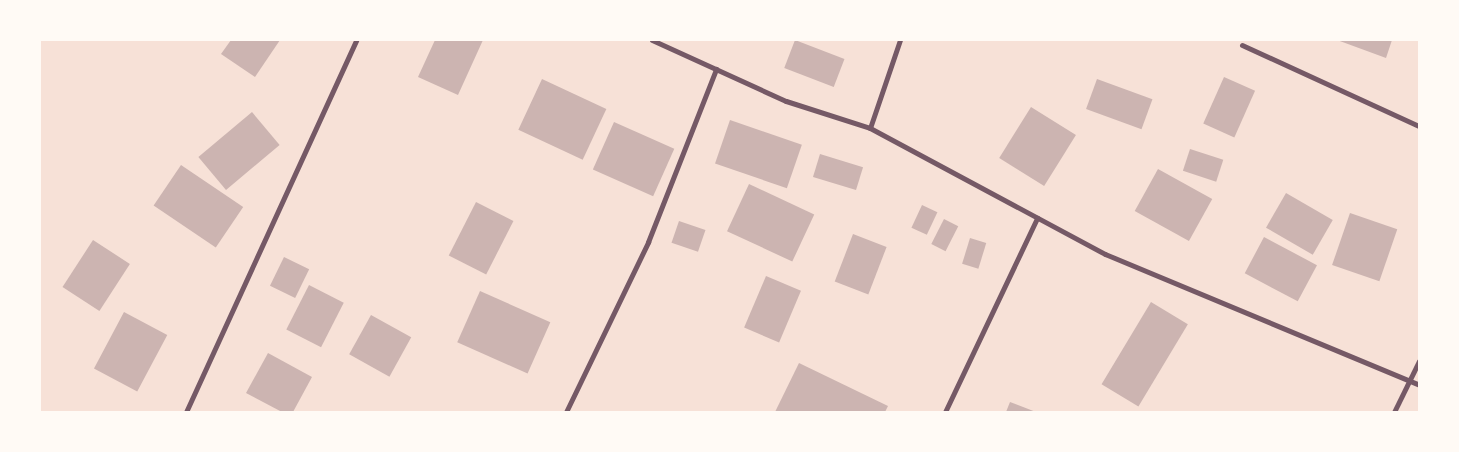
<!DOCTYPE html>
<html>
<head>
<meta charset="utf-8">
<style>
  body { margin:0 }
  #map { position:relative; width:1459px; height:452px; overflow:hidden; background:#f7e1d7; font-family:"PT Sans Narrow",sans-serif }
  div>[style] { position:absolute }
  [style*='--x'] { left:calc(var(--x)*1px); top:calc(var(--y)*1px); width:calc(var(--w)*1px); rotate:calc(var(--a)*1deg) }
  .building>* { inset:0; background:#ccb4b1; transform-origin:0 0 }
  .minor>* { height:5px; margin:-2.5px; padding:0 2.5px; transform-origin:2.5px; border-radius:2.5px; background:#755966 }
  span { translate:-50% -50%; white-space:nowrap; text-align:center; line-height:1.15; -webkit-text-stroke:5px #fffaf5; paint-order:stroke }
  .frame { position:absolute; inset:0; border:41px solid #fffaf5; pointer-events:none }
</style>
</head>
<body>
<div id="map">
  <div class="building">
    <div style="clip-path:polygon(231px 40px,280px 40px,255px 77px,221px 54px)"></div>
    <div style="clip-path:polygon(435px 40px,483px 40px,458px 95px,418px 77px)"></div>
    <div style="left:795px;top:40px;width:53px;height:30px;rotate:21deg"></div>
    <div style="clip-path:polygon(1337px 40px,1392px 40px,1386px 58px)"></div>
    <div style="left:1224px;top:77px;width:34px;height:51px;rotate:24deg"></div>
    <div style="left:542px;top:79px;width:71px;height:56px;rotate:25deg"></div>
    <div style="left:1097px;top:79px;width:59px;height:32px;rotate:20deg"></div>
    <div style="left:1031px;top:107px;width:53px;height:60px;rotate:32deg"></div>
    <div style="left:252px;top:112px;width:43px;height:70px;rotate:50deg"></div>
    <div style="left:730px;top:120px;width:76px;height:46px;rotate:19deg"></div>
    <div style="left:614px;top:122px;width:66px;height:52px;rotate:24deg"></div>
    <div style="left:1190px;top:149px;width:35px;height:23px;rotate:18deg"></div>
    <div style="left:820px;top:154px;width:45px;height:24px;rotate:17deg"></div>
    <div style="left:181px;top:165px;width:75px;height:49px;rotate:34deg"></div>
    <div style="left:1158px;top:169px;width:62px;height:48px;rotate:29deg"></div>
    <div style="left:749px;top:184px;width:72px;height:52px;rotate:25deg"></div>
    <div style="left:1286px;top:193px;width:54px;height:40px;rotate:30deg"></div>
    <div style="left:476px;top:202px;width:42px;height:60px;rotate:27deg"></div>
    <div style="left:922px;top:205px;width:17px;height:25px;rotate:25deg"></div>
    <div style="left:1350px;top:213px;width:50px;height:55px;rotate:19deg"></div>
    <div style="left:944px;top:219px;width:16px;height:28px;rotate:27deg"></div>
    <div style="left:679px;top:221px;width:28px;height:23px;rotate:19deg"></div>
    <div style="left:853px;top:234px;width:36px;height:51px;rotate:21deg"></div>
    <div style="left:1264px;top:237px;width:60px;height:41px;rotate:28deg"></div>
    <div style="left:970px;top:238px;width:17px;height:27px;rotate:17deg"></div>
    <div style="left:93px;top:240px;width:44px;height:56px;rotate:33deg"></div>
    <div style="left:284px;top:257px;width:28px;height:32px;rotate:26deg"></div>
    <div style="left:766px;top:276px;width:38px;height:56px;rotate:23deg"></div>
    <div style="left:309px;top:285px;width:39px;height:50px;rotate:27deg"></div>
    <div style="left:480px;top:291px;width:77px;height:56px;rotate:24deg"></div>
    <div style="left:1151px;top:302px;width:43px;height:96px;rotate:31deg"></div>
    <div style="left:124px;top:312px;width:49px;height:64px;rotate:28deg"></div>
    <div style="left:371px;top:315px;width:46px;height:45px;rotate:29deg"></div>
    <div style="clip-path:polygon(268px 353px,312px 377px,293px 412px,282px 412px,246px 393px)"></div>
    <div style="clip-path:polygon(799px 363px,888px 406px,885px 412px,775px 412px)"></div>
    <div style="clip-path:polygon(1010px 402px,1036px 412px,1006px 412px)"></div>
  </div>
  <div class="minor">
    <div style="--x:652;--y:40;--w:147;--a:24.5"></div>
    <div style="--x:786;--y:101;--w:88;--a:17.8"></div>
    <div style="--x:870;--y:128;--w:267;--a:28.2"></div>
    <div style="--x:1105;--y:254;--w:340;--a:22.6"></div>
    <div style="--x:1242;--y:45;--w:195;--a:24.6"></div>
    <div style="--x:870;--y:128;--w:93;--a:-71.2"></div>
    <div style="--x:186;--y:412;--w:409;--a:-65.4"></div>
    <div style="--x:566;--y:412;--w:189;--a:-64.2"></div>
    <div style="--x:648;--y:242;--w:186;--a:-68.5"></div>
    <div style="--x:945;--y:412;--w:215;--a:-64.6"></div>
    <div style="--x:1394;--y:412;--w:57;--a:-63.9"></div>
  </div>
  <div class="frame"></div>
</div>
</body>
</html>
